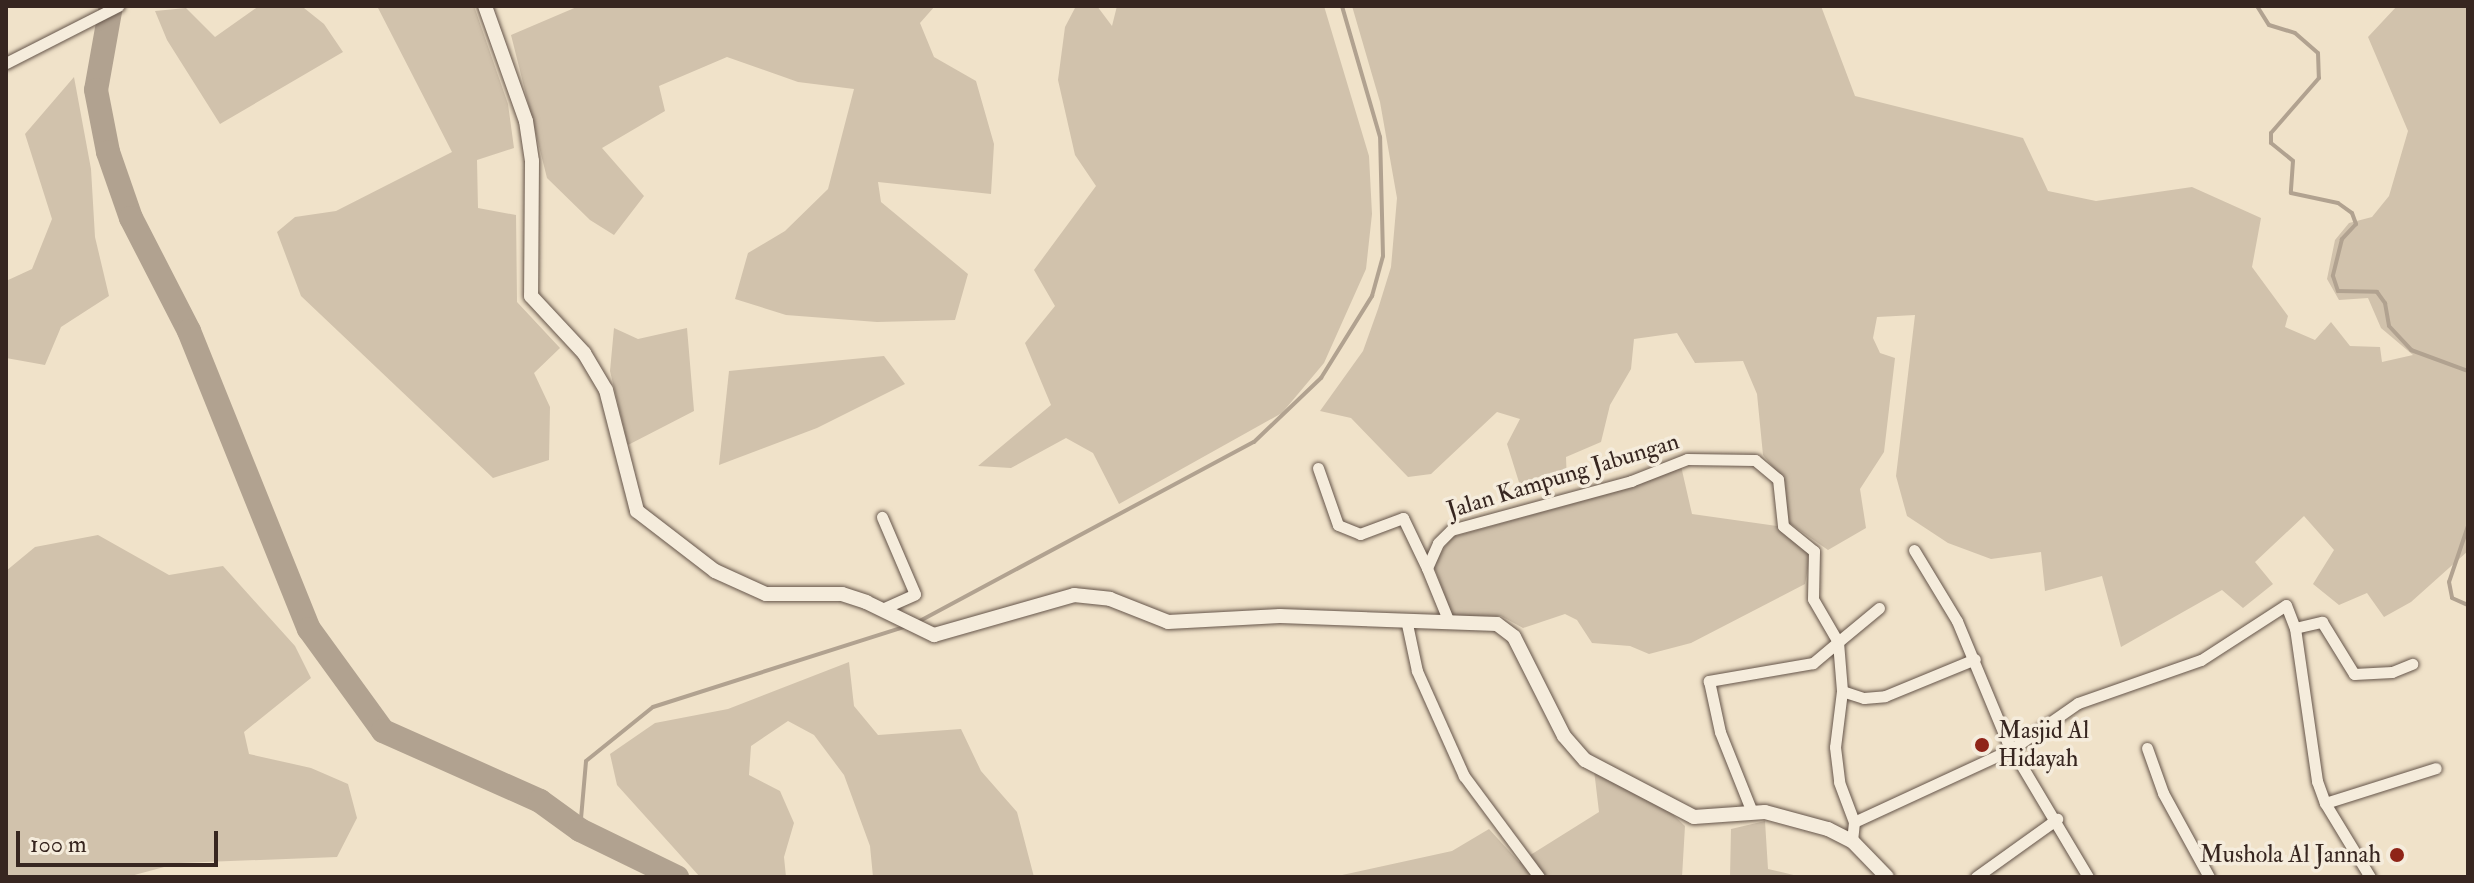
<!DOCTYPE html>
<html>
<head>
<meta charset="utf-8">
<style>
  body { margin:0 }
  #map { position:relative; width:2474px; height:883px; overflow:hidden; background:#f0e2c9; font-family:"IM FELL Double Pica",serif }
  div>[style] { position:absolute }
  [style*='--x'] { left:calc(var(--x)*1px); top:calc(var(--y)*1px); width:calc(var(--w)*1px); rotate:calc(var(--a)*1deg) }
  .green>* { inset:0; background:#d1c2ac }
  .stream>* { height:4px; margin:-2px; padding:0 2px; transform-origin:2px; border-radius:2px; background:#b1a290 }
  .river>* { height:24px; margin:-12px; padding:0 12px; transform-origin:12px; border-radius:12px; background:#b1a290 }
  .roads { filter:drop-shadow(0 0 2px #65554a) drop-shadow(0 0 2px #65554a) }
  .minor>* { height:11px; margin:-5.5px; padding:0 5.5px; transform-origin:5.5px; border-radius:5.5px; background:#f5ecdc }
  .tertiary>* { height:14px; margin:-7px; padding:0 7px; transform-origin:7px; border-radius:7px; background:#f5ecdc }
  .dots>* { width:22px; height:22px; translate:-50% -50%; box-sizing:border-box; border:4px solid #f5ecdc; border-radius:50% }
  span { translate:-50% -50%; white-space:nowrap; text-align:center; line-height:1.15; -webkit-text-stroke:7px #f5ecdc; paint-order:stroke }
  .street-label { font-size:24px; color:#372620 }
  .poi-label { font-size:24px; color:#372620 }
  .left { translate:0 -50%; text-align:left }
  .right { translate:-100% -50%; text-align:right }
  .frame { position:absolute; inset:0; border:8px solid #372620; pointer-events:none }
  .scale { position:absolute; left:16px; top:831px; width:202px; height:36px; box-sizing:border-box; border:4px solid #372620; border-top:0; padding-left:10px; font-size:24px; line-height:28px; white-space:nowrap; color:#372620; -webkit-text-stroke:6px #f5ecdc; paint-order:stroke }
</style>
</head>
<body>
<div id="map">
  <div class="green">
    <div style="clip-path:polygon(259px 6px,304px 8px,324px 24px,343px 52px,220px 124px,167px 40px,155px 11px,186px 8px,215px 37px)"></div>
    <div style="clip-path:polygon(377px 6px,474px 6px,508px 104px,514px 148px,477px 160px,478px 208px,516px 215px,517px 302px,560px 348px,534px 373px,550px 407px,549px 460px,493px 478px,301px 296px,277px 232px,295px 217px,336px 211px,452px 152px)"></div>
    <div style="clip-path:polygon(579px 6px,935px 6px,920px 23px,934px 57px,976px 81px,994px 144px,991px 194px,878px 182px,881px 202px,968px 274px,955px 320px,877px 322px,786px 315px,735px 299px,748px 253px,785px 231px,828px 189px,854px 89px,798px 82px,727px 57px,659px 86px,665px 111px,602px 148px,644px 196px,614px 235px,590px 220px,547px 178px,511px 35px)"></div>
    <div style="clip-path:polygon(1076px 6px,1097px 6px,1112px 26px,1117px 6px,1324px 6px,1369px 156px,1372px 214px,1366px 269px,1324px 363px,1282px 413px,1119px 504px,1093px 453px,1066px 438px,1011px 468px,978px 466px,1051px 405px,1025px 343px,1055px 306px,1034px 270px,1096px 186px,1075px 155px,1058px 80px,1065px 27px)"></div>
    <div style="clip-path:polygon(1352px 6px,1821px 6px,1855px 96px,2023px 138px,2048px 191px,2096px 201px,2192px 187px,2261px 218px,2252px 267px,2288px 316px,2285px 327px,2315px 340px,2331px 322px,2350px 346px,2380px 347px,2382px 362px,2413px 355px,2381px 328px,2368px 298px,2339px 300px,2327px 279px,2335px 240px,2349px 223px,2372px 217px,2389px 196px,2408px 131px,2368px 37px,2397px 6px,2468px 6px,2468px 551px,2411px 602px,2384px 617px,2367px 593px,2339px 605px,2313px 584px,2334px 550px,2304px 516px,2255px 562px,2273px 584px,2243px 608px,2222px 590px,2121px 647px,2102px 576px,2045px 591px,2041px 552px,1991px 559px,1948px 543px,1907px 516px,1896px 476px,1915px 315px,1877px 317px,1873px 338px,1880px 353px,1895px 358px,1884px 452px,1860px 489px,1866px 528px,1828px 550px,1788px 522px,1785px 482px,1763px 455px,1757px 394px,1743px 361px,1695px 363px,1677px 333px,1634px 339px,1631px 369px,1610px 405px,1601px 442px,1566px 457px,1567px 483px,1523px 495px,1507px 444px,1520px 419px,1497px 412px,1431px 474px,1408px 477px,1351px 418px,1320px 411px,1363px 351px,1378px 309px,1391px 267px,1397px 198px,1380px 102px)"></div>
    <div style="clip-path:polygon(74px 77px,91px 169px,95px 237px,109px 296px,61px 327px,45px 365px,6px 358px,6px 281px,32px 269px,52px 219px,25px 134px)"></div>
    <div style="clip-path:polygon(614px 328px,638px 339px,687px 328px,694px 411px,628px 445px,610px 371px)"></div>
    <div style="clip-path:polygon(884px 356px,905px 384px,817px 428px,719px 465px,729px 371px)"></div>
    <div style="clip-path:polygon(1681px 466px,1692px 514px,1777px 526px,1811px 553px,1805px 584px,1691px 643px,1649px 654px,1630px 646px,1592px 643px,1577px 620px,1565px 614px,1523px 628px,1501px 616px,1453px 617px,1433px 564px,1452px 537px,1633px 487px)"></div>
    <div style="clip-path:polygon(98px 535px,169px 575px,223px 566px,295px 646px,311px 678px,244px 732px,249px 754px,311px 768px,348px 784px,357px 818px,337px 857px,179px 863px,127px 877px,6px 877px,6px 571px,35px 547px)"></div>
    <div style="clip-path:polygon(849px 662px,854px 706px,878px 735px,961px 729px,981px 771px,1017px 812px,1034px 877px,873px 877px,870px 846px,844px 775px,814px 735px,788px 721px,751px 746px,749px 775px,780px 791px,794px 823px,784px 857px,786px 877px,700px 877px,617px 785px,610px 754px,655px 723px,728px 709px)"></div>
    <div style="clip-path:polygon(1594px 770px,1668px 810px,1685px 826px,1682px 877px,1333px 877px,1452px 851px,1489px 829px,1519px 862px,1599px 812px)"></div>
    <div style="clip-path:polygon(1765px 821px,1768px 869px,1802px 877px,1730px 877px,1731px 829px)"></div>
  </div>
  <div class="stream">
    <div style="--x:2257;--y:6;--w:22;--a:58"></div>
    <div style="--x:2269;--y:25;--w:27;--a:17"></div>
    <div style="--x:2295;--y:33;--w:30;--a:41"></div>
    <div style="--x:2318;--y:53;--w:25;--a:88"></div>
    <div style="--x:2319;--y:78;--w:73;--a:131.1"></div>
    <div style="--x:2271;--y:133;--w:10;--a:90"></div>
    <div style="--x:2271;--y:143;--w:28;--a:39"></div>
    <div style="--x:2293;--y:161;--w:32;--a:94"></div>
    <div style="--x:2291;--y:193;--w:48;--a:12"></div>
    <div style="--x:2338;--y:203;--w:17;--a:36"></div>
    <div style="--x:2352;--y:213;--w:12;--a:70"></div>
    <div style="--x:2356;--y:224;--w:21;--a:133"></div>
    <div style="--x:2342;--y:239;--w:38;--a:104"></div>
    <div style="--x:2333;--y:276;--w:16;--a:72"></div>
    <div style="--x:2338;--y:291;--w:39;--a:1"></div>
    <div style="--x:2377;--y:292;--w:14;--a:54"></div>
    <div style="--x:2385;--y:303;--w:23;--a:80"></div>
    <div style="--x:2389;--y:326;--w:33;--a:47"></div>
    <div style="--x:2411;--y:350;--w:61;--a:20.2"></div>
    <div style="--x:2468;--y:526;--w:59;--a:108.7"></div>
    <div style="--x:2449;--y:582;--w:16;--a:79"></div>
    <div style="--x:2452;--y:598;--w:17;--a:24"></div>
    <div style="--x:916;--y:623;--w:383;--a:-28.2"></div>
    <div style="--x:1254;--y:442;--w:93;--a:-43.7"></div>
    <div style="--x:1321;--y:378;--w:97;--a:-58.1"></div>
    <div style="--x:1372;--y:296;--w:41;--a:-74.6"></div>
    <div style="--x:1383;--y:256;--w:119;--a:-91.4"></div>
    <div style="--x:1380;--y:137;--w:136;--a:-106.2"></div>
    <div style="--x:580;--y:830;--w:69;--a:-85"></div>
    <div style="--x:586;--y:761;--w:86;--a:-38.9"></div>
    <div style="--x:653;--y:707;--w:263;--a:-17.7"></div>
  </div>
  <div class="river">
    <div style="--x:111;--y:6;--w:85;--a:100.1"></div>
    <div style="--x:96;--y:90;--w:63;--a:79"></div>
    <div style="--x:108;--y:152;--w:70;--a:70.8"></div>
    <div style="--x:131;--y:218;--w:127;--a:62.8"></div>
    <div style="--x:189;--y:331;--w:321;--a:68.1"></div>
    <div style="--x:309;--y:629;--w:126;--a:54"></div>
    <div style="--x:383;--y:731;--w:172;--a:24"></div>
    <div style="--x:540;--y:801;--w:49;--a:35.9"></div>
    <div style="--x:580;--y:830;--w:108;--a:25.9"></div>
  </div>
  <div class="roads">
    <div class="minor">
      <div style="--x:6;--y:63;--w:126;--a:-27"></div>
      <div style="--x:1318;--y:468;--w:60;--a:70.7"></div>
      <div style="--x:1338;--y:525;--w:24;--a:22"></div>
      <div style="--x:1360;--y:534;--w:46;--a:-20.4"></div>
      <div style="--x:1403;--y:518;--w:55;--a:64.4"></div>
      <div style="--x:1914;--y:550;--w:83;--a:58.8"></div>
      <div style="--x:1957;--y:621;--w:130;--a:67.4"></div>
      <div style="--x:2007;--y:741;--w:158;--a:59.2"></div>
      <div style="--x:1879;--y:608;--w:53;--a:140.3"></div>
      <div style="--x:1838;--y:642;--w:49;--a:85.3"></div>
      <div style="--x:1842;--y:691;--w:23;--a:18"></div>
      <div style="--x:1864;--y:698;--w:21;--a:-5"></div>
      <div style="--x:1885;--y:696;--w:97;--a:-22.3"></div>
      <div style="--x:882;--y:609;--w:36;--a:-24"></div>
      <div style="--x:915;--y:594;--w:84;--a:-113.2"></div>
      <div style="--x:1449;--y:622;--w:58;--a:-112.2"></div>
      <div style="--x:1427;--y:568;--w:27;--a:-66"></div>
      <div style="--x:1438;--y:543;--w:18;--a:-45"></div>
      <div style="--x:1451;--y:530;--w:187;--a:-15.2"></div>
      <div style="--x:1631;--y:481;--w:60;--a:-21.4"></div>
      <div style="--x:1687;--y:459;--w:68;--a:0.8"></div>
      <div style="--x:1755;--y:460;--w:30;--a:40"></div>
      <div style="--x:1778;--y:479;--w:47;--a:83.9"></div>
      <div style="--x:1783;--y:526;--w:40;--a:39"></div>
      <div style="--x:1814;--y:551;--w:48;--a:91.2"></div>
      <div style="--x:1813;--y:599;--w:50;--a:59.8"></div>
      <div style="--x:1838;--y:642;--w:33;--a:140"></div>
      <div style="--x:1813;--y:663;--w:106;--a:170.2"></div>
      <div style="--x:1709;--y:681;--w:52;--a:77.8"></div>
      <div style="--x:1720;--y:732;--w:86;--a:68.2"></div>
      <div style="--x:1407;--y:624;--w:48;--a:78"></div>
      <div style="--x:1417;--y:671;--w:115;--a:65.9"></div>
      <div style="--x:1464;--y:776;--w:126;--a:53.4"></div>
      <div style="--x:2295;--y:628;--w:28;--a:-13"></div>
      <div style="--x:2322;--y:622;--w:61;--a:58.4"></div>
      <div style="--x:2354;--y:674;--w:38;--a:-3"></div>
      <div style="--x:2392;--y:672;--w:22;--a:-22"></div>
      <div style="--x:1842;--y:691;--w:56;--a:97.1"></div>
      <div style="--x:1835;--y:747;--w:35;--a:83"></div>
      <div style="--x:1839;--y:782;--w:43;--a:69.4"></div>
      <div style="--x:1854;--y:822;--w:19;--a:96"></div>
      <div style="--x:2147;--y:748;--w:48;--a:70.4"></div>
      <div style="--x:2163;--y:793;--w:96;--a:61.3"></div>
      <div style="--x:2325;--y:803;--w:116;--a:-17.5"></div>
      <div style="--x:1854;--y:822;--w:174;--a:-24.8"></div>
      <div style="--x:2012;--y:749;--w:80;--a:-34.9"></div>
      <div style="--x:2078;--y:703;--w:130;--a:-19.3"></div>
      <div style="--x:2201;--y:660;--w:101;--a:-32.9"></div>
      <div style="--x:2286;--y:605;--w:25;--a:69"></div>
      <div style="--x:2295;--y:628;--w:155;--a:81.8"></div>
      <div style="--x:2317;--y:781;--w:23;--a:70"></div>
      <div style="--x:2325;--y:803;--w:87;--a:58.7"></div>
      <div style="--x:1976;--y:877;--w:100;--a:-35.6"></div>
    </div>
    <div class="tertiary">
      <div style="--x:485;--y:6;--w:122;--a:70.4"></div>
      <div style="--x:526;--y:121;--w:40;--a:81.5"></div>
      <div style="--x:532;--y:161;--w:135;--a:90.4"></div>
      <div style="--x:531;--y:296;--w:78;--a:47.1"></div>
      <div style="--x:584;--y:353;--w:43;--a:59.3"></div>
      <div style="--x:606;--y:390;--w:125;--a:75.6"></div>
      <div style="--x:637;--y:511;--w:98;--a:37.6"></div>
      <div style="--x:715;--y:571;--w:56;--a:24.3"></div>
      <div style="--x:766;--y:594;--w:76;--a:0"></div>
      <div style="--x:842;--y:594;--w:25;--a:18"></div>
      <div style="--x:866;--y:602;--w:76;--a:25.9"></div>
      <div style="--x:934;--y:635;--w:146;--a:-15.9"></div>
      <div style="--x:1074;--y:595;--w:36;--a:6"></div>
      <div style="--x:1110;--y:599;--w:62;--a:21.6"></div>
      <div style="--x:1168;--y:622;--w:112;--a:-3.1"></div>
      <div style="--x:1280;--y:616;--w:217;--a:2.1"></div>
      <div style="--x:1497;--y:624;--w:21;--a:37"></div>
      <div style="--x:1514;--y:637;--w:111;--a:63.2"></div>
      <div style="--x:1564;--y:736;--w:32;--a:49"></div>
      <div style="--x:1585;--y:760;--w:123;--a:27.6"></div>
      <div style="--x:1694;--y:817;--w:71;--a:-4"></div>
      <div style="--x:1765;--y:812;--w:65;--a:15.1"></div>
      <div style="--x:1828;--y:829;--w:27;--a:27"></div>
      <div style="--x:1852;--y:841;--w:50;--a:45.8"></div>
    </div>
  </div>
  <div class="dots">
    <div style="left:1982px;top:745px;background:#8f2418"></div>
    <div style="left:2397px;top:855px;background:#8f2418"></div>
  </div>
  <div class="street-label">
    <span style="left:1563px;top:476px;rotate:-17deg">Jalan Kampung Jabungan</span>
  </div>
  <div class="poi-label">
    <span class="left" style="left:1998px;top:745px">Masjid Al<br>Hidayah</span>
    <span class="right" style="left:2381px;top:855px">Mushola Al Jannah</span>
  </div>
  <div class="frame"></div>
  <div class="scale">100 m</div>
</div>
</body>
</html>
